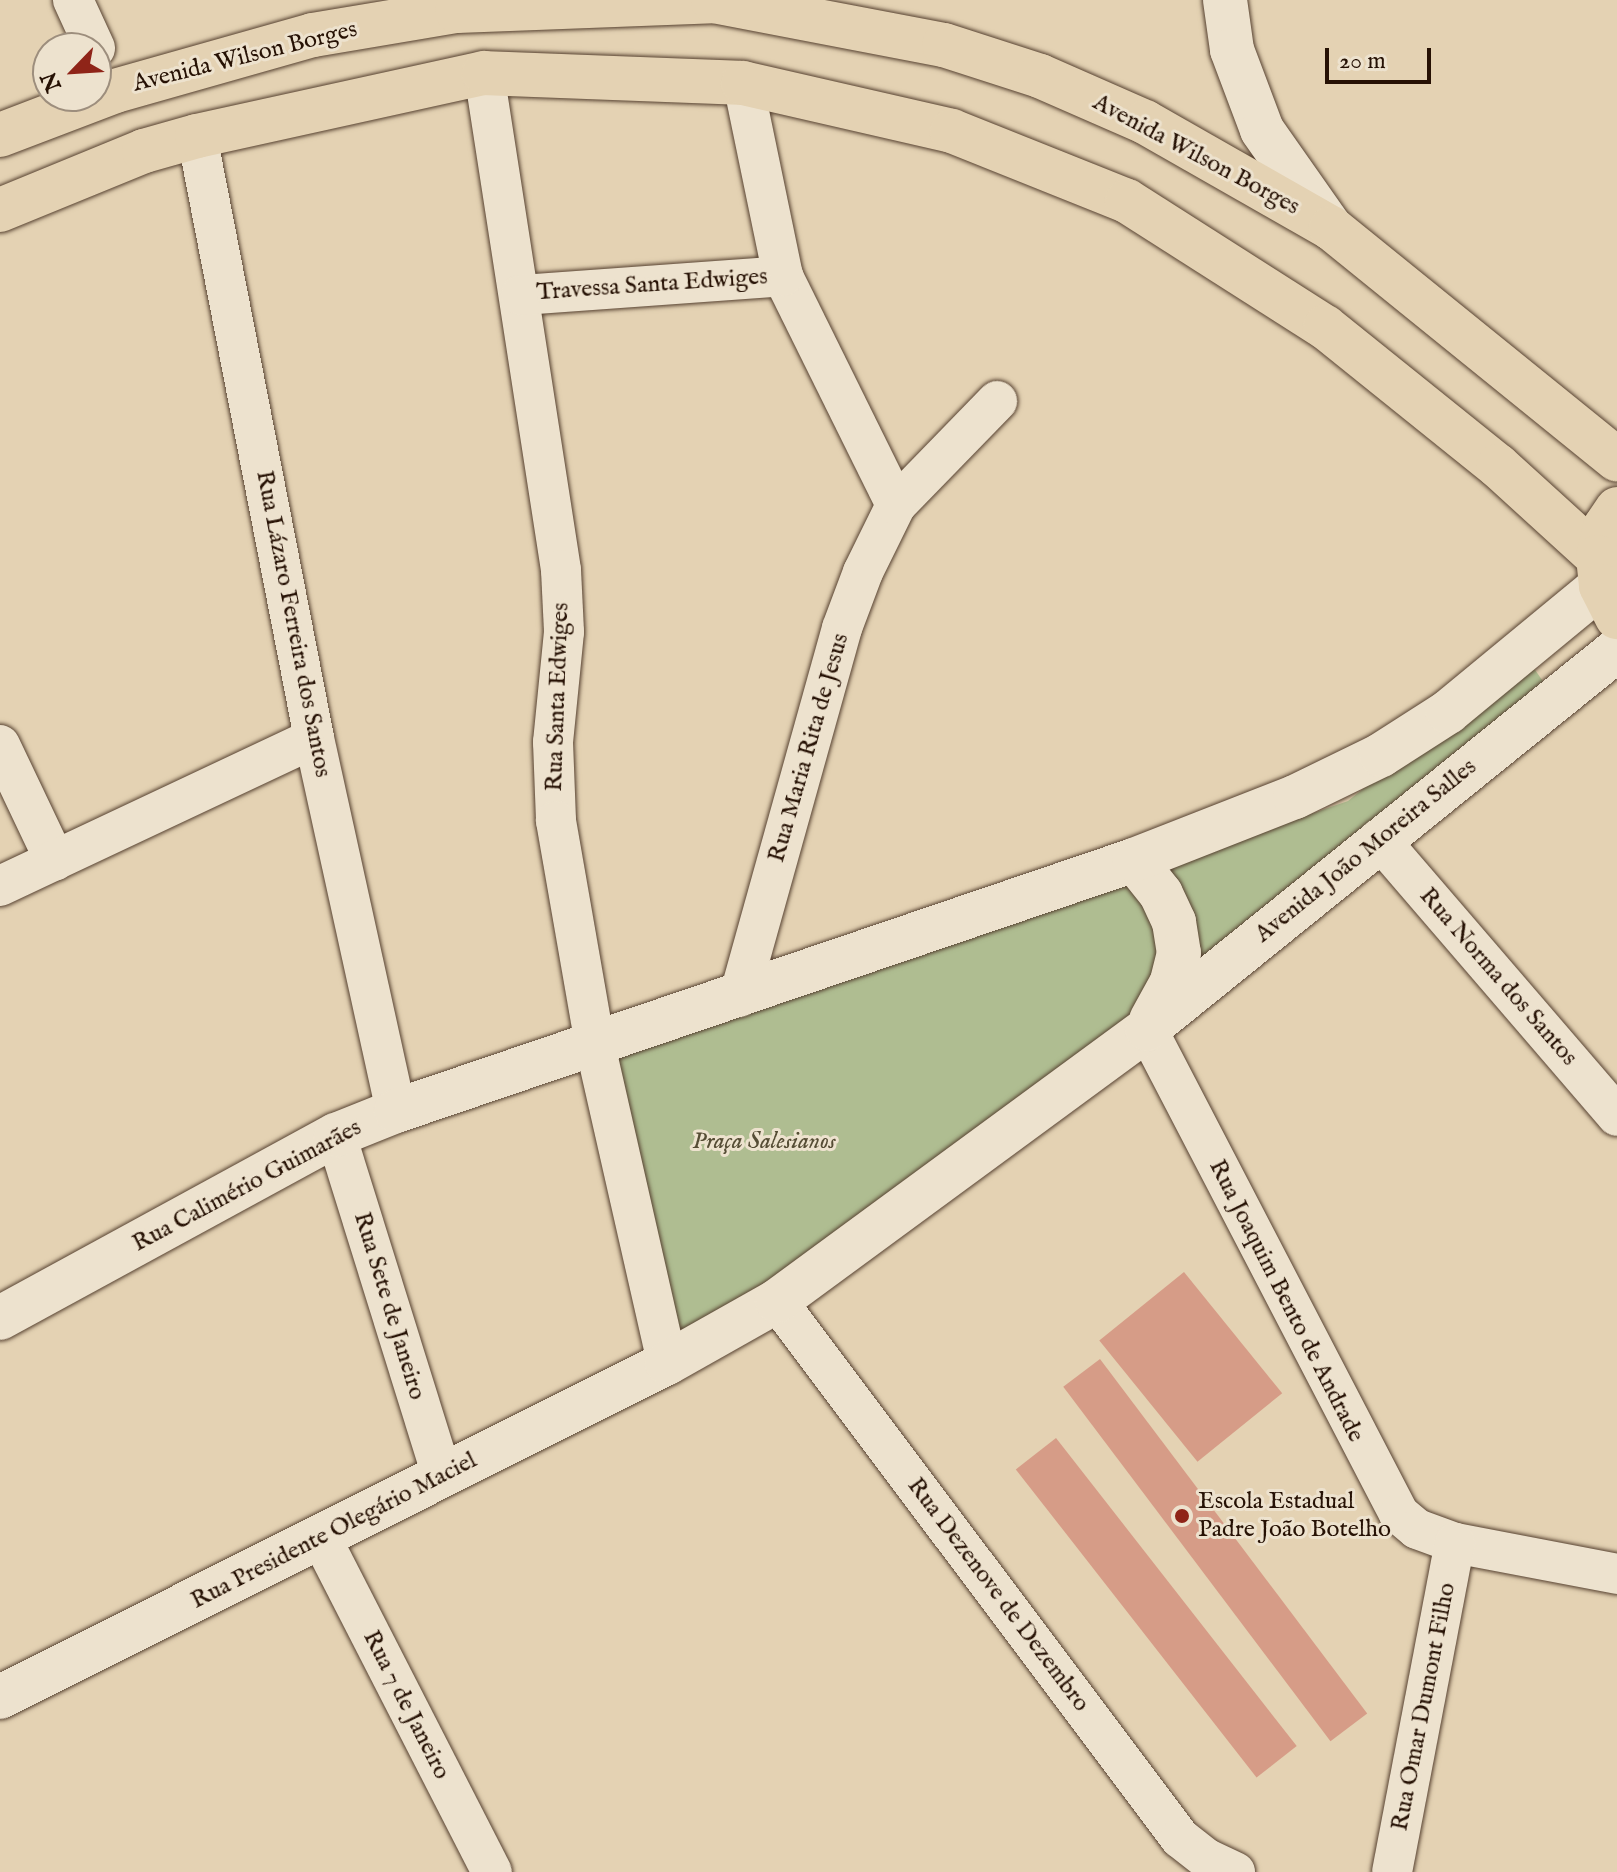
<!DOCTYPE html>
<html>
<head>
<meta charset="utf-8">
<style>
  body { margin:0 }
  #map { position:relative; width:1617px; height:1872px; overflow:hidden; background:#e4d2b3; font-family:"IM FELL English",serif }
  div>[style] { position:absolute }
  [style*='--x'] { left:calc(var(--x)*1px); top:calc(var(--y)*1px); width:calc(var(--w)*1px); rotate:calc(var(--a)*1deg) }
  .green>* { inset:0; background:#afbd91 }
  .building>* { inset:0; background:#d69c87; transform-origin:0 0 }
  .roads { filter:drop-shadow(0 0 2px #564130) drop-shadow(0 0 2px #564130) }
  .street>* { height:40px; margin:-20px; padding:0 20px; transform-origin:20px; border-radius:20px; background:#ede2ce }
  .secondary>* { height:44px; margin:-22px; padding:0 22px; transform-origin:22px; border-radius:22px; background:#ede2ce }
  .primary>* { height:44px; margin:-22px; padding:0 22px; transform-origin:22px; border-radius:22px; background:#e4d2b3 }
  .dots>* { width:22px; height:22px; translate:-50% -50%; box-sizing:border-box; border:4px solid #ede2ce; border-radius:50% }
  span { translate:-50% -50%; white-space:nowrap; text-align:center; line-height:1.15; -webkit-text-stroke:6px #ede2ce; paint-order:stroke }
  .street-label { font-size:24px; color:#261104 }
  .park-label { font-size:24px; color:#564d35; font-style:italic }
  .poi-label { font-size:24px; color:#261104 }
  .left { translate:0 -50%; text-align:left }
  .north { position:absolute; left:32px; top:32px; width:80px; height:80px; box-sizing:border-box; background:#ede2ce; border:2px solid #9d8e7d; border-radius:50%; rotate:245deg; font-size:22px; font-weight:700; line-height:32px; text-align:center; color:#261104 }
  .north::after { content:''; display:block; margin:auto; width:28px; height:36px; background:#8f2418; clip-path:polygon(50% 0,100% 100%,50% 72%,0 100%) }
  .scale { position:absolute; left:1325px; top:48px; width:106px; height:36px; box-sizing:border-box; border:4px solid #261104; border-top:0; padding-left:10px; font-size:24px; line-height:28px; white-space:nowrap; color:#261104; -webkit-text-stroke:6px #ede2ce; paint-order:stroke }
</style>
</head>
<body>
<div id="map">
  <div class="green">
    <div style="clip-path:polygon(1526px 657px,1547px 687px,1128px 1041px,674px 1348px,609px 1056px,1348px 801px)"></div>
  </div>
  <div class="building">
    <div style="left:1184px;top:1272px;width:156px;height:109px;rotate:51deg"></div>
    <div style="left:1100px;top:1359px;width:444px;height:46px;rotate:53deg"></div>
    <div style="left:1056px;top:1438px;width:391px;height:51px;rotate:52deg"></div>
  </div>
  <div class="roads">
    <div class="street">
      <div style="--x:73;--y:0;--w:53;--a:65.4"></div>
      <div style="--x:484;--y:73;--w:503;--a:81.19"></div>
      <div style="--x:561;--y:570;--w:62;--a:87.2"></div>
      <div style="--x:564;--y:632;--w:111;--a:95.7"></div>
      <div style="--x:553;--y:742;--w:79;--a:87.8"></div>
      <div style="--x:556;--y:821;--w:227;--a:80.1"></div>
      <div style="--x:595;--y:1045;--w:326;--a:77.2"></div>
      <div style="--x:197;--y:136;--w:613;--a:79"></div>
      <div style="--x:314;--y:738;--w:382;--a:77.6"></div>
      <div style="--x:521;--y:295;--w:263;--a:-4.1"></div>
      <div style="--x:896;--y:505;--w:145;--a:-45.8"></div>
      <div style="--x:0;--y:745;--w:128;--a:64.6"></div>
      <div style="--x:1379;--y:839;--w:365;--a:49.3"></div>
      <div style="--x:0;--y:886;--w:347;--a:-25.2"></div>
      <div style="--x:739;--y:997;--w:383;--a:-74.4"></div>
      <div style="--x:842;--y:628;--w:60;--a:-69.4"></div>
      <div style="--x:863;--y:572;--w:75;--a:-63.8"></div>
      <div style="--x:896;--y:505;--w:255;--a:-116.3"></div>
      <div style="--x:783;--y:276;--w:197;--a:-101.7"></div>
      <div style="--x:1147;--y:1029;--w:547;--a:62.54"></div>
      <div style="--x:1399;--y:1514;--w:23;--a:40"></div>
      <div style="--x:1417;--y:1529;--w:40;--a:20.2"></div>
      <div style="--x:1455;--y:1543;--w:165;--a:10.8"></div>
      <div style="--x:336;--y:1135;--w:357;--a:72.7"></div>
      <div style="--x:777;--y:1301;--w:671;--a:53.11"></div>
      <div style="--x:1180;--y:1838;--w:34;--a:38"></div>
      <div style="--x:1207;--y:1859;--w:31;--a:25"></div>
      <div style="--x:321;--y:1538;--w:375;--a:62.9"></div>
      <div style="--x:1392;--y:1872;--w:335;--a:-79.2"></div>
    </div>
    <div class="secondary">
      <div style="--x:1225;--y:0;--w:50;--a:82"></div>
      <div style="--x:1232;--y:50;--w:85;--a:69.4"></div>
      <div style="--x:1262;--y:130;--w:120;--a:54.9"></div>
      <div style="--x:1134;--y:860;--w:43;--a:51.5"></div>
      <div style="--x:1161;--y:894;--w:31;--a:65"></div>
      <div style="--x:1174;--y:922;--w:31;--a:81"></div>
      <div style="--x:1179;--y:953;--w:30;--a:104"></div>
      <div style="--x:1172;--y:982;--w:43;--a:118.9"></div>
      <div style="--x:0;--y:1318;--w:383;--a:-28.6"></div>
      <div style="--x:336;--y:1135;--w:65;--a:-21.8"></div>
      <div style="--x:396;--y:1111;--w:780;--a:-18.78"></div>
      <div style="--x:1134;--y:860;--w:173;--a:-21.4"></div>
      <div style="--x:1295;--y:797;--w:96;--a:-26"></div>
      <div style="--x:1381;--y:755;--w:80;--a:-32.7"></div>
      <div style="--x:1448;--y:712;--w:198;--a:-39.5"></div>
      <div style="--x:0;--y:1697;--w:746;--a:-26.6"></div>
      <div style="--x:667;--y:1363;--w:126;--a:-29.4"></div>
      <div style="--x:777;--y:1301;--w:459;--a:-36.3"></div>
      <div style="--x:1147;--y:1029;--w:604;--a:-38.88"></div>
    </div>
    <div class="primary">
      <div style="--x:0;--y:135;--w:123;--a:-20.9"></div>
      <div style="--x:115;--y:91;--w:206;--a:-15.8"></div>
      <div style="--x:313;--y:35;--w:146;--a:-9.5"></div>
      <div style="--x:457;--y:11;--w:256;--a:-2.2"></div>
      <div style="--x:713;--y:1;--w:235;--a:10.8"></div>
      <div style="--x:944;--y:45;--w:101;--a:17.9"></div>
      <div style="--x:1040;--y:76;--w:115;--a:23.7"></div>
      <div style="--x:1145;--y:122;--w:214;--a:29.7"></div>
      <div style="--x:1331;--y:228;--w:368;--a:39"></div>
      <div style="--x:0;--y:210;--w:156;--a:-22.3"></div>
      <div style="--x:144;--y:151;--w:55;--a:-15.8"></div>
      <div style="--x:197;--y:136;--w:294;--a:-12.4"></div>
      <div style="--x:484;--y:73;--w:259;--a:2.2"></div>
      <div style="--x:743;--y:83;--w:214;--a:12.9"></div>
      <div style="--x:952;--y:131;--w:188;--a:21.8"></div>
      <div style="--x:1127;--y:201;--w:235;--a:32.5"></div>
      <div style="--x:1325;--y:327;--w:222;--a:38.8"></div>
      <div style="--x:1498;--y:466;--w:135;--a:42.3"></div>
      <div style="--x:1617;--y:509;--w:22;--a:124"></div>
      <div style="--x:1605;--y:527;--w:31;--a:103"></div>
      <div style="--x:1598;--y:557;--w:29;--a:84"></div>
      <div style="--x:1601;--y:586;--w:35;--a:63"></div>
    </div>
  </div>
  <div class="dots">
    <div style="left:1182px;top:1516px;background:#8f2418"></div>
  </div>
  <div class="street-label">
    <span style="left:245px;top:57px;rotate:-14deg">Avenida Wilson Borges</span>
    <span style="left:1196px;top:155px;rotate:28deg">Avenida Wilson Borges</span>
    <span style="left:652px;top:285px;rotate:-4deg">Travessa Santa Edwiges</span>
    <span style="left:293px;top:624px;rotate:79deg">Rua Lázaro Ferreira dos Santos</span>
    <span style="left:558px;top:697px;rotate:-88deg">Rua Santa Edwiges</span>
    <span style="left:809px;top:748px;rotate:-74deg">Rua Maria Rita de Jesus</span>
    <span style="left:1366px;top:851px;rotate:-39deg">Avenida João Moreira Salles</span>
    <span style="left:1498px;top:977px;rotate:49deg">Rua Norma dos Santos</span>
    <span style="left:247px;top:1186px;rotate:-28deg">Rua Calimério Guimarães</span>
    <span style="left:1286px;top:1301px;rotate:63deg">Rua Joaquim Bento de Andrade</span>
    <span style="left:389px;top:1306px;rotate:73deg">Rua Sete de Janeiro</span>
    <span style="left:334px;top:1531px;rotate:-27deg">Rua Presidente Olegário Maciel</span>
    <span style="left:998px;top:1595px;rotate:53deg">Rua Dezenove de Dezembro</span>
    <span style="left:406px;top:1705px;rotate:63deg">Rua 7 de Janeiro</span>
    <span style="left:1424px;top:1707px;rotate:-79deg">Rua Omar Dumont Filho</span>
  </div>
  <div class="park-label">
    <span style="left:764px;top:1142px">Praça Salesianos</span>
  </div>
  <div class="poi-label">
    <span class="left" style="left:1198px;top:1516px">Escola Estadual<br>Padre João Botelho</span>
  </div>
  <div class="north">N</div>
  <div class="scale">20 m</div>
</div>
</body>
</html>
